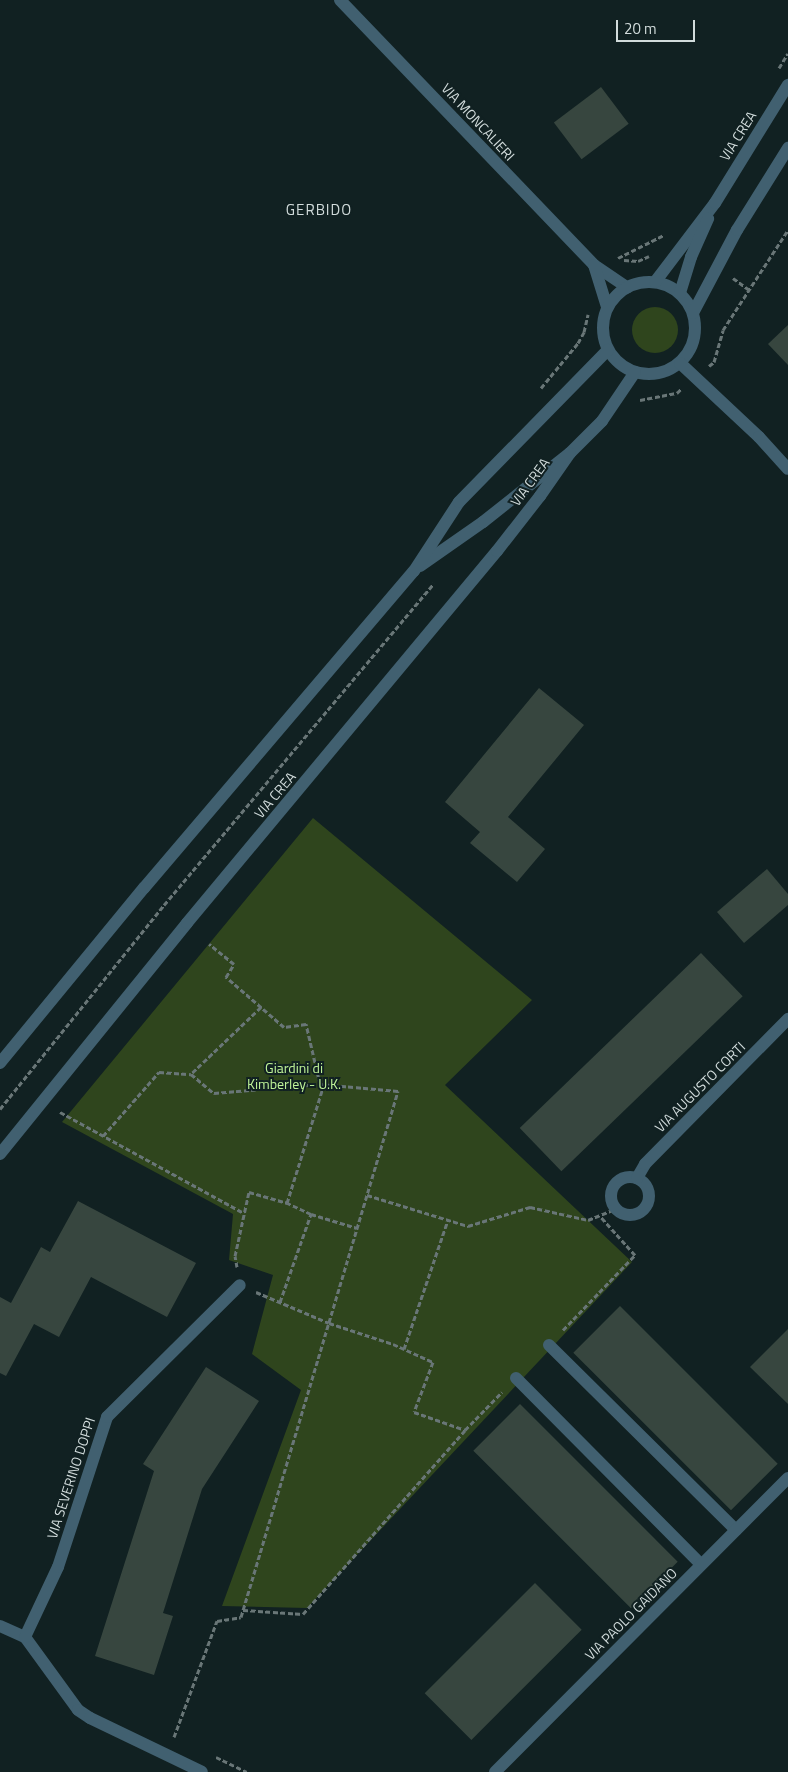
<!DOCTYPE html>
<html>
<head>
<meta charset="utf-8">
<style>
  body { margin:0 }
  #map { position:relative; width:788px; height:1772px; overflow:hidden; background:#112122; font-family:"Titillium Web",sans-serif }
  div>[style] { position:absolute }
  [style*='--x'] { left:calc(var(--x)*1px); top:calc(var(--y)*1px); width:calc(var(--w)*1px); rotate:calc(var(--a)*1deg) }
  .green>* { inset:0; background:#2f451d }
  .round { border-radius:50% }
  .building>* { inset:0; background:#37463f; transform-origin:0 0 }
  .path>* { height:3px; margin-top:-1.5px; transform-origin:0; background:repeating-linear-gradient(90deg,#697677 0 5px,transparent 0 7.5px) }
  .minor>* { height:12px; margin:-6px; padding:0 6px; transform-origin:6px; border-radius:6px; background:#416070 }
  .minor>.ring { margin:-6px; padding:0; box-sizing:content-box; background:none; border:12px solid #416070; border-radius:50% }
  span { translate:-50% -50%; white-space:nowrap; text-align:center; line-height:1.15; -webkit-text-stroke:4px #112122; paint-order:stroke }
  .street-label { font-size:14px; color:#d2dcdc }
  .park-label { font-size:14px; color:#bff398 }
  .neighbourhood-label { font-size:15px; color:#d2dcdc; letter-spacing:1px }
  .scale { position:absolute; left:616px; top:20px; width:79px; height:22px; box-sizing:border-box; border:2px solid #d2dcdc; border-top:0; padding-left:6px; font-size:15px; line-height:18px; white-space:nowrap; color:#d2dcdc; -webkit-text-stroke:4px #112122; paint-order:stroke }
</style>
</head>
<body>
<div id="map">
  <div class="green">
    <div class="round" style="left:632px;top:307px;width:46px;height:46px"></div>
    <div style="clip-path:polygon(313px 818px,532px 1000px,445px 1085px,632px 1262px,307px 1608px,222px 1606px,301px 1390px,252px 1354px,273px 1275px,229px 1260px,233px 1214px,62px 1122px)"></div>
  </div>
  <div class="building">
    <div style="left:601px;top:87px;width:46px;height:59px;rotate:53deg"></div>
    <div style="clip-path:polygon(788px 325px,788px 365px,768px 344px)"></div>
    <div style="clip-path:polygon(539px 688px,584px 725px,508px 817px,545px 849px,517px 882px,470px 843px,480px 832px,445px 802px)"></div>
    <div style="clip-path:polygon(767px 869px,788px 894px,788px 905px,744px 943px,717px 912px)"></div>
    <div style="left:701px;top:953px;width:60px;height:252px;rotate:46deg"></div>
    <div style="clip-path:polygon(78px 1201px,196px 1263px,167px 1317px,91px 1277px,59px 1337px,34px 1324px,6px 1376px,0 1373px,0 1297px,11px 1303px,41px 1247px,50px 1252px)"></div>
    <div style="left:620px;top:1306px;width:223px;height:66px;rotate:45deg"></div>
    <div style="clip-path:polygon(788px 1329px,788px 1404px,750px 1367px)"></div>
    <div style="clip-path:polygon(206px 1367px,259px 1401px,202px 1489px,163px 1613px,173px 1616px,154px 1675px,95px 1656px,154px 1471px,143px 1464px)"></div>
    <div style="left:520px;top:1404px;width:223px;height:66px;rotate:45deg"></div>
    <div style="left:535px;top:1583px;width:66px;height:156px;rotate:45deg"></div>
  </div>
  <div class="path">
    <div style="--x:779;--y:68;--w:17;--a:-59"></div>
    <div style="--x:618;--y:258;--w:51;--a:-26.6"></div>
    <div style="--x:624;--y:260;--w:14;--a:4"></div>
    <div style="--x:638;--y:261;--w:12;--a:-24"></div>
    <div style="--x:733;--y:278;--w:19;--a:36"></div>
    <div style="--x:709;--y:366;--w:6;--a:-39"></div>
    <div style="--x:714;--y:362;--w:33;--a:-74"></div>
    <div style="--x:723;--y:330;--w:119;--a:-57"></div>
    <div style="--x:541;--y:388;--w:58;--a:-50.6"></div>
    <div style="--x:578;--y:343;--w:13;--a:-61"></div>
    <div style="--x:584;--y:332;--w:18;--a:-77"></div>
    <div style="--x:640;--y:400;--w:38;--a:-11"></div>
    <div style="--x:677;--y:393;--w:6;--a:-45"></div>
    <div style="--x:261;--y:1007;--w:97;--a:136.3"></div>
    <div style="--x:191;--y:1074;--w:30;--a:40"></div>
    <div style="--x:214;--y:1093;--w:106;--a:-4.9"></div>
    <div style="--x:0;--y:1109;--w:262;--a:-51.2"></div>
    <div style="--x:164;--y:905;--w:420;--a:-50"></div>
    <div style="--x:60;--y:1112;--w:210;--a:28.8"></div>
    <div style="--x:103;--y:1136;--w:85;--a:-48.8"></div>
    <div style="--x:159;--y:1072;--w:32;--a:4"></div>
    <div style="--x:367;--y:1195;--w:106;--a:17.1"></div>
    <div style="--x:468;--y:1226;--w:65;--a:-17"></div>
    <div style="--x:530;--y:1207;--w:59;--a:12.6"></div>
    <div style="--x:588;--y:1220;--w:29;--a:-22"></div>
    <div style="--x:311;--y:1214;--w:26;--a:-155"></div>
    <div style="--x:287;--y:1203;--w:125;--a:-72.7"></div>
    <div style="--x:237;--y:1267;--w:11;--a:-100"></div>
    <div style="--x:235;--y:1256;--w:66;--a:-77.7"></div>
    <div style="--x:249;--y:1192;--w:40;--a:16"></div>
    <div style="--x:256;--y:1292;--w:79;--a:23"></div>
    <div style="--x:329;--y:1323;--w:67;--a:18.2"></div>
    <div style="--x:393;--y:1344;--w:44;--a:24.2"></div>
    <div style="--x:433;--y:1362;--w:53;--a:110.8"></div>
    <div style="--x:414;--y:1412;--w:54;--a:19.4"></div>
    <div style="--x:465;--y:1430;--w:53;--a:-45.8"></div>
    <div style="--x:280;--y:1302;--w:93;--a:-70.6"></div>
    <div style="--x:311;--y:1214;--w:48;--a:16.9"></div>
    <div style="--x:563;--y:1330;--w:104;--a:-46.2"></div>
    <div style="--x:635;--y:1255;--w:52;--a:-131.9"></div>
    <div style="--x:404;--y:1349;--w:136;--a:-71.2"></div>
    <div style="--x:243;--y:1610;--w:60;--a:3.8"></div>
    <div style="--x:303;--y:1614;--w:245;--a:-48.6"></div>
    <div style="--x:174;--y:1737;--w:124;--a:-69.7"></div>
    <div style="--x:217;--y:1621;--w:24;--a:-9"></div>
    <div style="--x:241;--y:1617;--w:549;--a:-73.38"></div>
    <div style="--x:398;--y:1091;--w:78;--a:-174.9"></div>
    <div style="--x:320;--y:1084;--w:62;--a:-103.1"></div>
    <div style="--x:306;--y:1024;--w:22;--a:172"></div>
    <div style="--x:284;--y:1027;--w:77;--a:-139.2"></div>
    <div style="--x:226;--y:977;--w:15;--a:-58"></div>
    <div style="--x:234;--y:964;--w:32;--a:-141"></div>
    <div style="--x:216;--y:1757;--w:34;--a:26"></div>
  </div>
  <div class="minor">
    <div style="--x:340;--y:0;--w:367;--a:46.2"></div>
    <div style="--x:594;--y:265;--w:40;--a:34"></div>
    <div style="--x:594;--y:265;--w:44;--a:72.8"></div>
    <div class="ring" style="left:603px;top:282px;width:80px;height:80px"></div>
    <div style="--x:655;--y:282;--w:99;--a:-52.8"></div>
    <div style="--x:715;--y:203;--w:139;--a:-58.3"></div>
    <div style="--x:680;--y:293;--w:38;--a:-73"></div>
    <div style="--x:691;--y:257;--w:42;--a:-65.9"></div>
    <div style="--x:693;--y:313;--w:94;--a:-62.1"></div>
    <div style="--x:737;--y:230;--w:97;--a:-58.1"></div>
    <div style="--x:680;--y:363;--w:108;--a:43.1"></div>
    <div style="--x:759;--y:437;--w:43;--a:47.8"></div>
    <div style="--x:420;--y:566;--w:77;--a:-34.9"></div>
    <div style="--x:483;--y:522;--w:111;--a:-38.4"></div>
    <div style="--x:570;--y:453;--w:45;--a:-45"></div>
    <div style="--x:602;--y:421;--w:59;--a:-56"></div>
    <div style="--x:0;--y:1063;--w:227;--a:-50.6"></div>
    <div style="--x:144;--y:888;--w:416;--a:-49.6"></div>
    <div style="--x:414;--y:571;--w:82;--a:-56.9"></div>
    <div style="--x:459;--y:502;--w:213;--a:-45.6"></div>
    <div style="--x:0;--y:1154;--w:297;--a:-51"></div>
    <div style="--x:187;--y:923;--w:484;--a:-50.2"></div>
    <div style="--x:497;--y:551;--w:70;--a:-52"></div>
    <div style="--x:540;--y:496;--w:52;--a:-55.1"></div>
    <div class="ring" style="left:611px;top:1177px;width:26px;height:26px"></div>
    <div style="--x:637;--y:1178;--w:16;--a:-60"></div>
    <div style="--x:645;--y:1164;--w:204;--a:-45.4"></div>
    <div style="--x:549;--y:1345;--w:263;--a:44.7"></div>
    <div style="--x:516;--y:1378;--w:262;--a:45.2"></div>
    <div style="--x:0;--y:1626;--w:27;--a:24"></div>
    <div style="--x:25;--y:1637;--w:90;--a:54"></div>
    <div style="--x:78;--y:1710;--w:14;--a:34"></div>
    <div style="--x:90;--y:1718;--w:124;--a:25.7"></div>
    <div style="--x:25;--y:1637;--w:77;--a:-64.8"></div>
    <div style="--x:58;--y:1567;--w:158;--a:-71.9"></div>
    <div style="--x:107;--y:1417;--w:187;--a:-44.8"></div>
    <div style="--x:495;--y:1772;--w:415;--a:-45.1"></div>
  </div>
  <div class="street-label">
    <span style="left:478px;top:122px;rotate:47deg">VIA MONCALIERI</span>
    <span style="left:738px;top:136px;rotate:-58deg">VIA CREA</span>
    <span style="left:530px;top:482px;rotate:-54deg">VIA CREA</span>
    <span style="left:275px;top:795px;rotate:-50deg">VIA CREA</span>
    <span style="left:700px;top:1087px;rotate:-45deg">VIA AUGUSTO CORTI</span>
    <span style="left:71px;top:1478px;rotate:-72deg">VIA SEVERINO DOPPI</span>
    <span style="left:631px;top:1614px;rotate:-45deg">VIA PAOLO GAIDANO</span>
  </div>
  <div class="park-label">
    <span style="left:294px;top:1076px">Giardini di<br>Kimberley - U.K.</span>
  </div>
  <div class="neighbourhood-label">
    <span style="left:319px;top:210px">GERBIDO</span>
  </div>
  <div class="scale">20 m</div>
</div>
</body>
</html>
